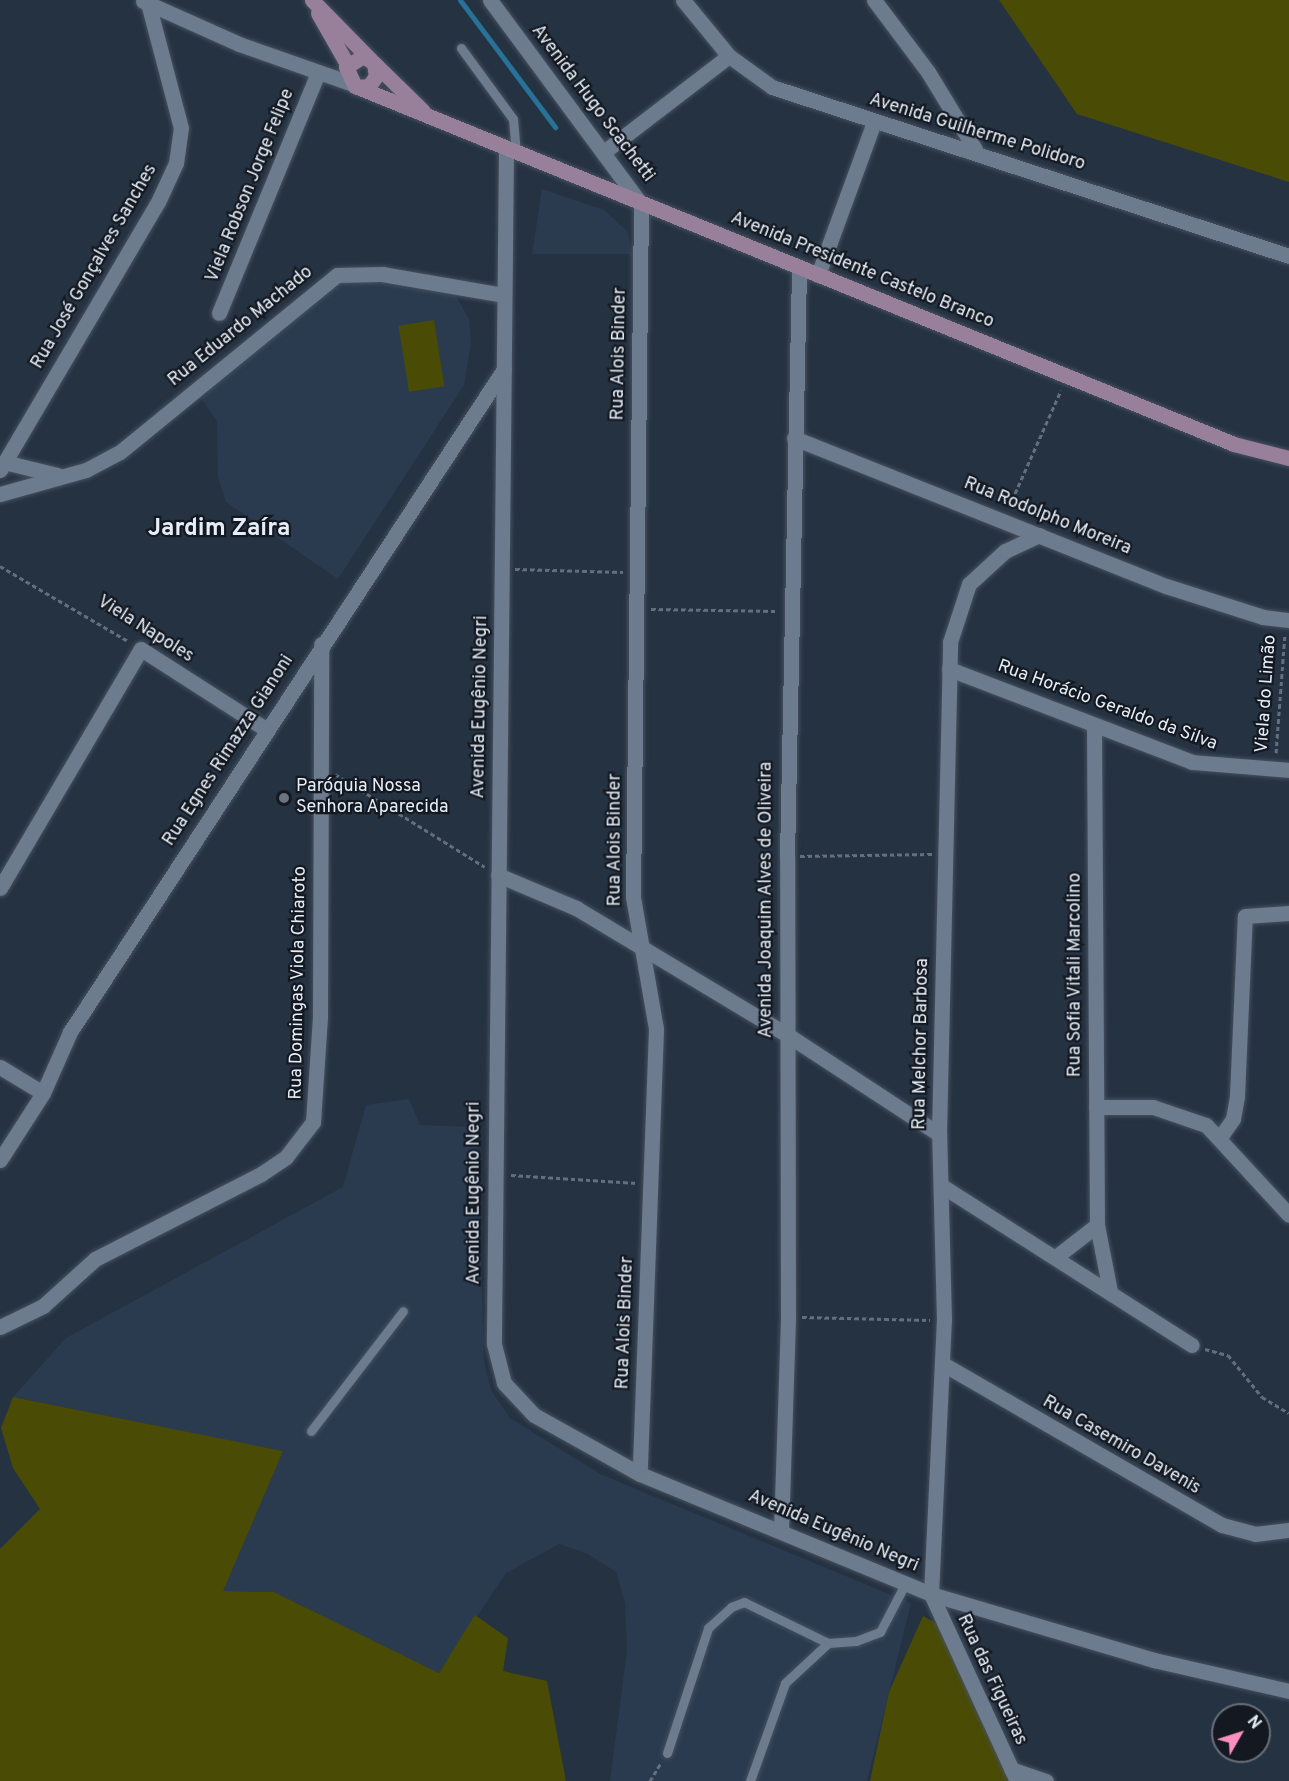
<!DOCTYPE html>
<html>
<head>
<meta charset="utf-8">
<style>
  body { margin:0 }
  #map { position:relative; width:1289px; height:1781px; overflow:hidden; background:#253242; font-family:Overpass,sans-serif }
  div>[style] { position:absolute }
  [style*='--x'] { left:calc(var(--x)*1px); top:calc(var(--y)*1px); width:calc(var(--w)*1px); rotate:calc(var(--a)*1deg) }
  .built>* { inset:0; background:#2a3b50 }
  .green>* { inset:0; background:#4a4b04; transform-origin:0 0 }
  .stream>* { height:5px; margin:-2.5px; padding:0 2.5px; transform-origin:2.5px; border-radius:2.5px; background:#287197 }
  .path>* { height:3px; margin-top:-1.5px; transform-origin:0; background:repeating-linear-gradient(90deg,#646f7e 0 4.5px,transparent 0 7.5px) }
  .roads { filter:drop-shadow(0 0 2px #46505e) drop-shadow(0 0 2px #46505e) }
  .lane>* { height:9px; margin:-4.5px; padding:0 4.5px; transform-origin:4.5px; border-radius:4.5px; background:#6c7b8e }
  .street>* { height:15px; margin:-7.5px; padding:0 7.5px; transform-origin:7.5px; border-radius:7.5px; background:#6c7b8e }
  .secondary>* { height:15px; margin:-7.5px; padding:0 7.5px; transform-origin:7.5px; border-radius:7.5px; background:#98809a }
  .dots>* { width:16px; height:16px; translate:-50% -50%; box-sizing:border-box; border:3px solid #141921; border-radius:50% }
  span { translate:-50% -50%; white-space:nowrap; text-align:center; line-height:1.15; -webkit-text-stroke:4.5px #141921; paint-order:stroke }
  .street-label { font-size:18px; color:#e5edf8 }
  .poi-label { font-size:18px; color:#e5edf8 }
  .left { translate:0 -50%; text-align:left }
  .district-label { font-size:24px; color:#e5edf8; font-weight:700 }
  .north { position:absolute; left:1211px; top:1703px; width:60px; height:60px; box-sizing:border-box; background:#141921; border:2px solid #686e77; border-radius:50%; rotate:51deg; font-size:16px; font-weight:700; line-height:24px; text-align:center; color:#e5edf8 }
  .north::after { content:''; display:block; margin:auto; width:21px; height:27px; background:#fc8fc1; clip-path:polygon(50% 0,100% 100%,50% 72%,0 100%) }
</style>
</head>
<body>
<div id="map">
  <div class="built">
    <div style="clip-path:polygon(542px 189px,604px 210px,628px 232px,631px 254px,532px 254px)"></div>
    <div style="clip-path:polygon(341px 277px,452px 289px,469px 319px,471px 343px,464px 385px,338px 579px,226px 502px,218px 477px,217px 421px,201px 398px)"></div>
    <div style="clip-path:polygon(409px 1099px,420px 1125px,477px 1127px,484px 1361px,491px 1390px,510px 1418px,600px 1474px,911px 1603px,867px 1781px,610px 1781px,627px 1650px,625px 1603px,616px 1572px,588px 1554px,559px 1544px,506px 1573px,439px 1673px,274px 1592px,222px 1591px,282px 1451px,13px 1397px,66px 1338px,343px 1187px,366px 1105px)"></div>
  </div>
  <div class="green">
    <div style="clip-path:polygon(999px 0,1289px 0,1289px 182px,1077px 114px)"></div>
    <div style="left:434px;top:320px;width:67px;height:36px;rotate:81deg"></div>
    <div style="clip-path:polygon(13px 1397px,283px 1451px,223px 1591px,274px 1592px,439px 1673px,475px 1615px,508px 1638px,503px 1671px,547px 1681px,566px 1781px,0 1781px,0 1549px,40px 1509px,13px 1468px,1px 1428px)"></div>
    <div style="clip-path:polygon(923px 1616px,945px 1628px,1013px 1781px,870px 1781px,889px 1692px)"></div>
  </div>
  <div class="stream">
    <div style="--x:460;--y:0;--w:159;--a:53.2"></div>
  </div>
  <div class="path">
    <div style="--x:1009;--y:507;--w:128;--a:-66"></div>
    <div style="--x:0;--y:566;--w:148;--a:30.4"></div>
    <div style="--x:515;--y:569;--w:108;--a:1.6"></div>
    <div style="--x:651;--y:609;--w:125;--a:0.9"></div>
    <div style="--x:1276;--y:753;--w:119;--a:-85.7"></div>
    <div style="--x:335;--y:774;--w:176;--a:31.8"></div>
    <div style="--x:800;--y:856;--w:132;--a:-0.9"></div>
    <div style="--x:511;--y:1175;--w:126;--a:3.6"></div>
    <div style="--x:802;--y:1317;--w:128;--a:1.3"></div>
    <div style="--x:1205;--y:1349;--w:24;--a:15"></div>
    <div style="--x:1228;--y:1355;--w:54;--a:51"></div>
    <div style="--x:1262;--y:1397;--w:31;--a:31"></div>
    <div style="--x:650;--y:1781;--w:21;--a:-59"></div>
  </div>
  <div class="roads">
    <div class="lane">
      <div style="--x:461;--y:48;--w:88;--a:53.8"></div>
      <div style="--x:513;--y:119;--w:35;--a:85"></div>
      <div style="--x:311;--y:1431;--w:151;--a:-52.5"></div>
      <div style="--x:667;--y:1753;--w:132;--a:-71.8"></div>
      <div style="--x:708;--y:1628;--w:31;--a:-42"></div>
      <div style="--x:731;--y:1607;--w:14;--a:-21"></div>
      <div style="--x:744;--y:1602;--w:93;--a:26"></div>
      <div style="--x:828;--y:1643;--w:28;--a:-4"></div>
      <div style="--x:856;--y:1641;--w:26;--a:-21"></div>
      <div style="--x:880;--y:1632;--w:54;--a:-62.5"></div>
      <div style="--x:750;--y:1781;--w:104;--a:-70.3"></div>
      <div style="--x:785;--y:1683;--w:59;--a:-42.9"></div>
    </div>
    <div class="street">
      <div style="--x:490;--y:0;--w:254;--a:53.5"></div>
      <div style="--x:641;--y:204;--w:693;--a:90.66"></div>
      <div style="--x:633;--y:897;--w:134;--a:80.1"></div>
      <div style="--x:656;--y:1029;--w:445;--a:92.1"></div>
      <div style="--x:683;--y:0;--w:72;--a:50.6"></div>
      <div style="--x:729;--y:56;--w:53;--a:35.8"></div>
      <div style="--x:772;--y:87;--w:544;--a:18.1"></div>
      <div style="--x:874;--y:0;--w:90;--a:53.1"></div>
      <div style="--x:928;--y:72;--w:90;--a:58.6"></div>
      <div style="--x:143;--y:1;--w:105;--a:24.1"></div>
      <div style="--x:239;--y:44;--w:118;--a:19.4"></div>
      <div style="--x:506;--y:150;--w:1194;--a:90.58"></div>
      <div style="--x:494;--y:1344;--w:40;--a:75.6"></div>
      <div style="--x:504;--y:1383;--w:44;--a:46.8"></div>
      <div style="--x:534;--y:1415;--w:121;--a:29.1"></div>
      <div style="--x:640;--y:1474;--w:315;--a:22.4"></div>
      <div style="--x:931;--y:1594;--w:233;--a:16.5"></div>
      <div style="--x:1154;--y:1660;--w:139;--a:12.9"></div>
      <div style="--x:605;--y:151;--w:156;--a:-37.5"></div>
      <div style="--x:818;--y:275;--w:163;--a:-69.9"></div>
      <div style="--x:219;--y:313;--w:260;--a:-67.6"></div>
      <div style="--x:794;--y:438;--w:400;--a:21.7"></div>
      <div style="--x:1166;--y:586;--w:102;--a:17.7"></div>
      <div style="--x:1263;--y:617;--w:26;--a:7"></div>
      <div style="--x:4;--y:462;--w:55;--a:13.8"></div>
      <div style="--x:0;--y:470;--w:311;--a:-59.5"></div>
      <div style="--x:158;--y:202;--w:43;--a:-65.2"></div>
      <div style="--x:176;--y:163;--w:35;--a:-82"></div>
      <div style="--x:181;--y:128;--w:129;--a:-104.8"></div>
      <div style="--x:0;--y:494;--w:89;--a:-15.6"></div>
      <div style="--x:86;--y:470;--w:38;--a:-28"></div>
      <div style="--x:120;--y:452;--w:280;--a:-39.2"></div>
      <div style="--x:337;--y:275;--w:45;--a:-1.3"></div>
      <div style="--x:382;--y:274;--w:124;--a:9.8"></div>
      <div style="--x:949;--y:669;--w:260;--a:20.9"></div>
      <div style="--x:1192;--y:762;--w:97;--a:4.7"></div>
      <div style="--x:1094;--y:725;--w:500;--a:89.66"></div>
      <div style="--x:1097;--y:1225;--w:67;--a:78.9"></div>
      <div style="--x:498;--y:875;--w:85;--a:22.9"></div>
      <div style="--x:576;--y:908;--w:245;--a:31"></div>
      <div style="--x:786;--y:1034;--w:183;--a:33.2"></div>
      <div style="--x:0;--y:888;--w:277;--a:-59.5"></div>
      <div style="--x:141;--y:649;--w:150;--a:32.7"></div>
      <div style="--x:0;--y:1067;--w:50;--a:31.2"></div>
      <div style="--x:1096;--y:1107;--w:57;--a:0"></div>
      <div style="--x:1153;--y:1107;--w:56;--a:18.8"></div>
      <div style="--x:1206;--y:1125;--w:122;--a:47.3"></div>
      <div style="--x:1221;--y:1136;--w:21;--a:-55"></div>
      <div style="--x:1233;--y:1119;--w:23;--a:-80"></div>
      <div style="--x:1237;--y:1096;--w:180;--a:-87.5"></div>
      <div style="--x:1245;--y:916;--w:44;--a:-3.9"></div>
      <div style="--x:0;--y:1160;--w:80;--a:-57.3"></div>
      <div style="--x:43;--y:1093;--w:67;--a:-66.1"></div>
      <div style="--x:70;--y:1032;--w:792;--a:-56.79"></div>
      <div style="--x:942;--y:1186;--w:296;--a:32.5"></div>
      <div style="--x:1057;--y:1256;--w:51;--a:-37.8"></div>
      <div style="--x:0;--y:1327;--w:48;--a:-26"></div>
      <div style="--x:43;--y:1306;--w:70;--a:-42.1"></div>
      <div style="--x:95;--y:1259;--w:186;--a:-27.1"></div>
      <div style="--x:261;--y:1174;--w:30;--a:-34"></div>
      <div style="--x:286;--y:1157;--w:44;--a:-52.4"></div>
      <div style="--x:313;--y:1122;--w:105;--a:-86.2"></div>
      <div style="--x:320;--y:1017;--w:373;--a:-89.8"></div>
      <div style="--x:943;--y:1364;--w:322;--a:30"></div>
      <div style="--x:1222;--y:1525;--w:34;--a:15"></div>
      <div style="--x:1255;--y:1534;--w:34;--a:-7"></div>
      <div style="--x:781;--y:1531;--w:214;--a:-88.1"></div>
      <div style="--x:788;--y:1317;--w:460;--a:-90.1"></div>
      <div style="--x:787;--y:857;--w:589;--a:-88.83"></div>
      <div style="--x:1011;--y:1769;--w:37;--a:19"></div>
      <div style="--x:1017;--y:1781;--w:206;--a:-114.7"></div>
      <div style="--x:931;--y:1594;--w:274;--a:-87.3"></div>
      <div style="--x:944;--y:1320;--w:186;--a:-91.5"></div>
      <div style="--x:939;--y:1134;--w:492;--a:-88.7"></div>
      <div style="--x:950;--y:642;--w:61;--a:-71.9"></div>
      <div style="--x:969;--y:584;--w:49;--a:-42.5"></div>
      <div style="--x:1005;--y:551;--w:38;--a:-25"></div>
    </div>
    <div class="secondary">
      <div style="--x:312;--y:0;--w:84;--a:45.5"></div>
      <div style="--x:318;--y:13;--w:59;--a:60.4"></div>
      <div style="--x:375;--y:64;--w:67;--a:44.4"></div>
      <div style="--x:357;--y:87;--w:12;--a:-5"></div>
      <div style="--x:369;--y:86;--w:12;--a:-55"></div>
      <div style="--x:376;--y:76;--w:13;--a:-99"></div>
      <div style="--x:374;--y:63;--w:13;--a:-148"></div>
      <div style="--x:363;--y:56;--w:20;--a:147"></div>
      <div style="--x:346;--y:67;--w:21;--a:65"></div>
      <div style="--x:355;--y:86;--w:949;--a:22.16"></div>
      <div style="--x:1234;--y:444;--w:57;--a:14.3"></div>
    </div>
  </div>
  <div class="dots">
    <div style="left:284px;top:798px;background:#6b7280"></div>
  </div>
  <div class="street-label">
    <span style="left:592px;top:104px;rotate:53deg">Avenida Hugo Scachetti</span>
    <span style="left:977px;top:133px;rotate:17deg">Avenida Guilherme Polidoro</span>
    <span style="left:251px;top:186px;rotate:-68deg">Viela Robson Jorge Felipe</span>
    <span style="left:95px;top:267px;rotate:-60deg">Rua José Gonçalves Sanches</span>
    <span style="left:862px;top:271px;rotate:22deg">Avenida Presidente Castelo Branco</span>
    <span style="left:241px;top:327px;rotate:-39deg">Rua Eduardo Machado</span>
    <span style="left:620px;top:354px;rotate:-89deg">Rua Alois Binder</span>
    <span style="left:1047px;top:517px;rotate:22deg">Rua Rodolpho Moreira</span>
    <span style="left:145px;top:630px;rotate:32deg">Viela Napoles</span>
    <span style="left:1267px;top:694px;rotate:-86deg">Viela do Limão</span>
    <span style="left:1107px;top:706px;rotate:20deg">Rua Horácio Geraldo da Silva</span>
    <span style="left:481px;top:707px;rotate:-89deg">Avenida Eugênio Negri</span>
    <span style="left:229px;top:751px;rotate:-57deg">Rua Egnes Rimazza Gianoni</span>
    <span style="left:616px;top:840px;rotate:-90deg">Rua Alois Binder</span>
    <span style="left:767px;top:900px;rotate:-90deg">Avenida Joaquim Alves de Oliveira</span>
    <span style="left:1076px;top:975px;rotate:-90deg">Rua Sofia Vitali Marcolino</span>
    <span style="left:299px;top:983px;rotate:-89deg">Rua Domingas Viola Chiaroto</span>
    <span style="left:922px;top:1044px;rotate:-89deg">Rua Melchor Barbosa</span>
    <span style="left:475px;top:1193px;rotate:-90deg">Avenida Eugênio Negri</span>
    <span style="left:626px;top:1323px;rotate:-88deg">Rua Alois Binder</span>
    <span style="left:1121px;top:1446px;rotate:30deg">Rua Casemiro Davenis</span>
    <span style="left:833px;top:1532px;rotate:23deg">Avenida Eugênio Negri</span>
    <span style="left:991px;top:1680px;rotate:65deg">Rua das Figueiras</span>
  </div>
  <div class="poi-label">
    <span class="left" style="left:296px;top:798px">Paróquia Nossa<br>Senhora Aparecida</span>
  </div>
  <div class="district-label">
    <span style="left:219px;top:530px">Jardim Zaíra</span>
  </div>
  <div class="north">N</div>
</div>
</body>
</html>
